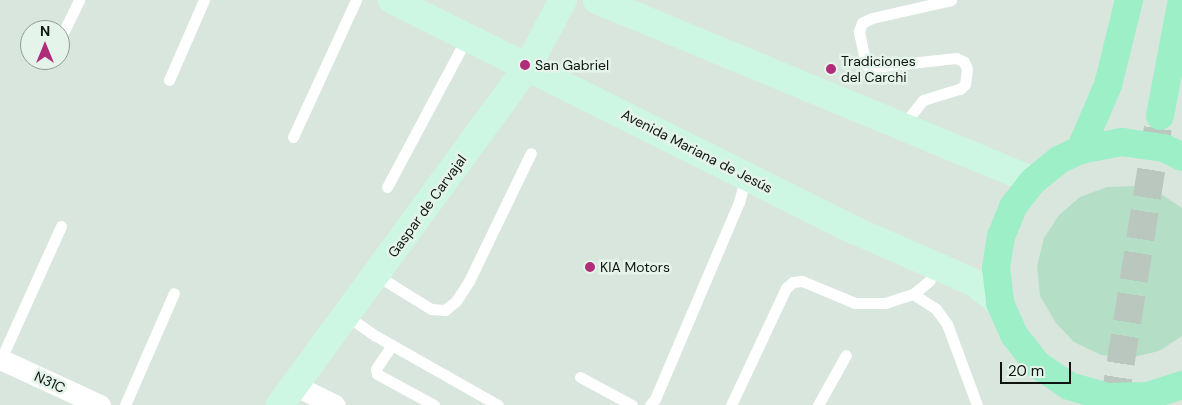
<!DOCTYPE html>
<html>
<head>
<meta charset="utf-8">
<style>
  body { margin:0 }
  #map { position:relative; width:1182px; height:405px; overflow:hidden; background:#d8e6dd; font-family:"DM Sans",sans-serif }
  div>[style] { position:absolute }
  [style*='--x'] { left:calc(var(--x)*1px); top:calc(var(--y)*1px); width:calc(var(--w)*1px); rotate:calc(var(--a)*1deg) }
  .green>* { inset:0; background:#b4dfc6 }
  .primary-tunnel>* { height:28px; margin-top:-14px; transform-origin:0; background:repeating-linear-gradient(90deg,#bac7bf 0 28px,transparent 0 42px) }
  .lane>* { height:11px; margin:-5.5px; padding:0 5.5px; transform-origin:5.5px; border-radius:5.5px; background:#fff }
  .street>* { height:21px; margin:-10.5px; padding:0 10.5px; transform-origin:10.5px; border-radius:10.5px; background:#fff }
  .secondary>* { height:28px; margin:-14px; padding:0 14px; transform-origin:14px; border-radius:14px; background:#cef7e3 }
  .primary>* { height:28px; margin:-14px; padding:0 14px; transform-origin:14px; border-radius:14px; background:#9cefc7 }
  .dots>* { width:14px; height:14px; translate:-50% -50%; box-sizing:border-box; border:2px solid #e5f4eb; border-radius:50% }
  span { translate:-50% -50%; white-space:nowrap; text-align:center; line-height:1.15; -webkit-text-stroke:5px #e5f4eb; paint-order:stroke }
  .poi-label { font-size:14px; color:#101512 }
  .left { translate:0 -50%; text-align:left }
  .street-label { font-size:14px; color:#101512 }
  .north { position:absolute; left:20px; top:20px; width:50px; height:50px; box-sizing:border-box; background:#e5f4eb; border:1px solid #909b94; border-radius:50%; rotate:0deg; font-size:14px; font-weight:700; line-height:20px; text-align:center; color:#101512 }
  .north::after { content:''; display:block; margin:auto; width:18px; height:22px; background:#af2d79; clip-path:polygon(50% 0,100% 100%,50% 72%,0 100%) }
  .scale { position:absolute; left:1000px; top:362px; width:71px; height:22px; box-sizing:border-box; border:2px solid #101512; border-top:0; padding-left:6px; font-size:15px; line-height:18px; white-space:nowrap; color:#101512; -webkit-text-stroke:4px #e5f4eb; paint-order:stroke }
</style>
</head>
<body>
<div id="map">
  <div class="green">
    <div style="clip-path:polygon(1134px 186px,1161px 194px,1182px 208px,1182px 336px,1159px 351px,1130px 358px,1101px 355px,1074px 342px,1056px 323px,1040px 296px,1037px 266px,1044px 238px,1059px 215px,1080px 197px,1107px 187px)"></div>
  </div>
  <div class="primary-tunnel">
    <div style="--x:1114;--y:405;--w:293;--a:-81"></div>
  </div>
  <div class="lane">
    <div style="--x:63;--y:33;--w:37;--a:-64"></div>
    <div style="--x:169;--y:80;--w:87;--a:-66.4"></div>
    <div style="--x:902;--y:126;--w:33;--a:-51"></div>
    <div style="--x:923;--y:100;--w:39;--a:-17"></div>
    <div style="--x:960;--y:89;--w:7;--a:-45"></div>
    <div style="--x:965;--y:84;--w:15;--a:-82"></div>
    <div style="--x:967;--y:69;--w:8;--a:-113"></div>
    <div style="--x:964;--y:62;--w:9;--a:-153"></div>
    <div style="--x:956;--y:58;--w:83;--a:173.8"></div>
    <div style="--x:873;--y:67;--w:7;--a:-164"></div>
    <div style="--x:866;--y:65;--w:35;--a:-102"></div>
    <div style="--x:859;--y:31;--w:9;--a:-69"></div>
    <div style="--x:862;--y:23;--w:11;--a:-27"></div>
    <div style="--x:872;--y:18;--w:81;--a:-12.8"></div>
    <div style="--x:293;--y:137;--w:151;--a:-65.3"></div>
    <div style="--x:387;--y:187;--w:170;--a:-61.9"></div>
    <div style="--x:376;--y:275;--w:65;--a:31.7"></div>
    <div style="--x:431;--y:309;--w:14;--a:4"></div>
    <div style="--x:445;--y:310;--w:14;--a:-39"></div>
    <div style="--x:456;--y:301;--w:24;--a:-57"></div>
    <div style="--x:469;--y:281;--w:142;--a:-64.2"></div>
    <div style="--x:913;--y:294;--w:27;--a:33"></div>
    <div style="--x:936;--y:309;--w:19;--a:54"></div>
    <div style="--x:947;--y:324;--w:86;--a:69.7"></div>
    <div style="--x:347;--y:316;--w:35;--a:35"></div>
    <div style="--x:376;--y:336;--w:140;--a:29.5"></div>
    <div style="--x:392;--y:345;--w:29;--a:124"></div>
    <div style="--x:376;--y:369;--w:5;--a:79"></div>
    <div style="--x:377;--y:374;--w:65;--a:28.5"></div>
    <div style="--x:1;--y:359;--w:146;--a:-65.7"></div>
    <div style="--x:580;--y:377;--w:59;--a:28.3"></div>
    <div style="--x:125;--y:405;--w:122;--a:-66.4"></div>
    <div style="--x:650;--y:405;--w:8;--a:-50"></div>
    <div style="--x:655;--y:399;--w:214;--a:-66.9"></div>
    <div style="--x:739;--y:202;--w:28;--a:-75"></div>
    <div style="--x:731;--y:405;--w:129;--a:-64.8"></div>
    <div style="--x:786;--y:288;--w:9;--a:-41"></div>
    <div style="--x:793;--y:282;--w:9;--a:-6"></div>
    <div style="--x:802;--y:281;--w:57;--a:22.5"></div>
    <div style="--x:855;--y:303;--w:30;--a:0"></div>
    <div style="--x:885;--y:303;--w:29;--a:-18"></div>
    <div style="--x:913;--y:294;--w:21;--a:-39"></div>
    <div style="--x:929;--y:281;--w:17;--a:-59"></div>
    <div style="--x:818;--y:405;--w:57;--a:-60.8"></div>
  </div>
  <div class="street">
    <div style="--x:0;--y:359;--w:110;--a:24.7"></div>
    <div style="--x:296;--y:386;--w:43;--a:26"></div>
  </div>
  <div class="secondary">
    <div style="--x:392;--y:0;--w:518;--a:26.47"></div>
    <div style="--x:856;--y:231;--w:130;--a:23.6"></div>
    <div style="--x:975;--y:283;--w:32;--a:39"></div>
    <div style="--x:597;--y:0;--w:472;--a:22.5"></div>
    <div style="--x:280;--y:405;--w:420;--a:-53.8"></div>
    <div style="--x:528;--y:66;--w:75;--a:-62.1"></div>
  </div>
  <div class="primary">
    <div style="--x:1160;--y:116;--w:118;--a:-79.3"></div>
    <div style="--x:1080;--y:150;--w:71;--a:-66.7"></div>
    <div style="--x:1108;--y:85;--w:88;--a:-76.1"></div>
    <div style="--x:1182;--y:157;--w:20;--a:-153"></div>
    <div style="--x:1164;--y:148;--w:42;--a:-171.9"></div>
    <div style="--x:1122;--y:142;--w:43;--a:169.2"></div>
    <div style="--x:1080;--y:150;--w:23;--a:155"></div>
    <div style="--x:1059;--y:160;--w:33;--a:141"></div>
    <div style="--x:1033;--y:181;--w:33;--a:128"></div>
    <div style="--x:1013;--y:207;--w:31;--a:112"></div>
    <div style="--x:1001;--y:236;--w:32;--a:99"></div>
    <div style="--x:996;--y:268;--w:35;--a:83"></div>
    <div style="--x:1000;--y:303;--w:36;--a:66"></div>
    <div style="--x:1015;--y:336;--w:37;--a:52"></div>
    <div style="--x:1038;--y:365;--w:37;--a:34"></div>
    <div style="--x:1069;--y:386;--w:40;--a:16"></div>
    <div style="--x:1107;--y:397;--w:41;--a:-1.4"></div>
    <div style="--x:1148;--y:396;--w:36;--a:-18"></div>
  </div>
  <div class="dots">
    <div style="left:525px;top:65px;background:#af2d79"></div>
    <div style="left:831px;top:69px;background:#af2d79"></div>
    <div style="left:590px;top:267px;background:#af2d79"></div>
  </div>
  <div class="poi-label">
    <span class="left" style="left:841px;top:69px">Tradiciones<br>del Carchi</span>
    <span class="left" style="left:535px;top:65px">San Gabriel</span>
    <span class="left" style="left:600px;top:267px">KIA Motors</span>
  </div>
  <div class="street-label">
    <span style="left:697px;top:151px;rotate:27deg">Avenida Mariana de Jesús</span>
    <span style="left:427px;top:206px;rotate:-54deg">Gaspar de Carvajal</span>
    <span style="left:50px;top:382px;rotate:25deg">N31C</span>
  </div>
  <div class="north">N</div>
  <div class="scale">20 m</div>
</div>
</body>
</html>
